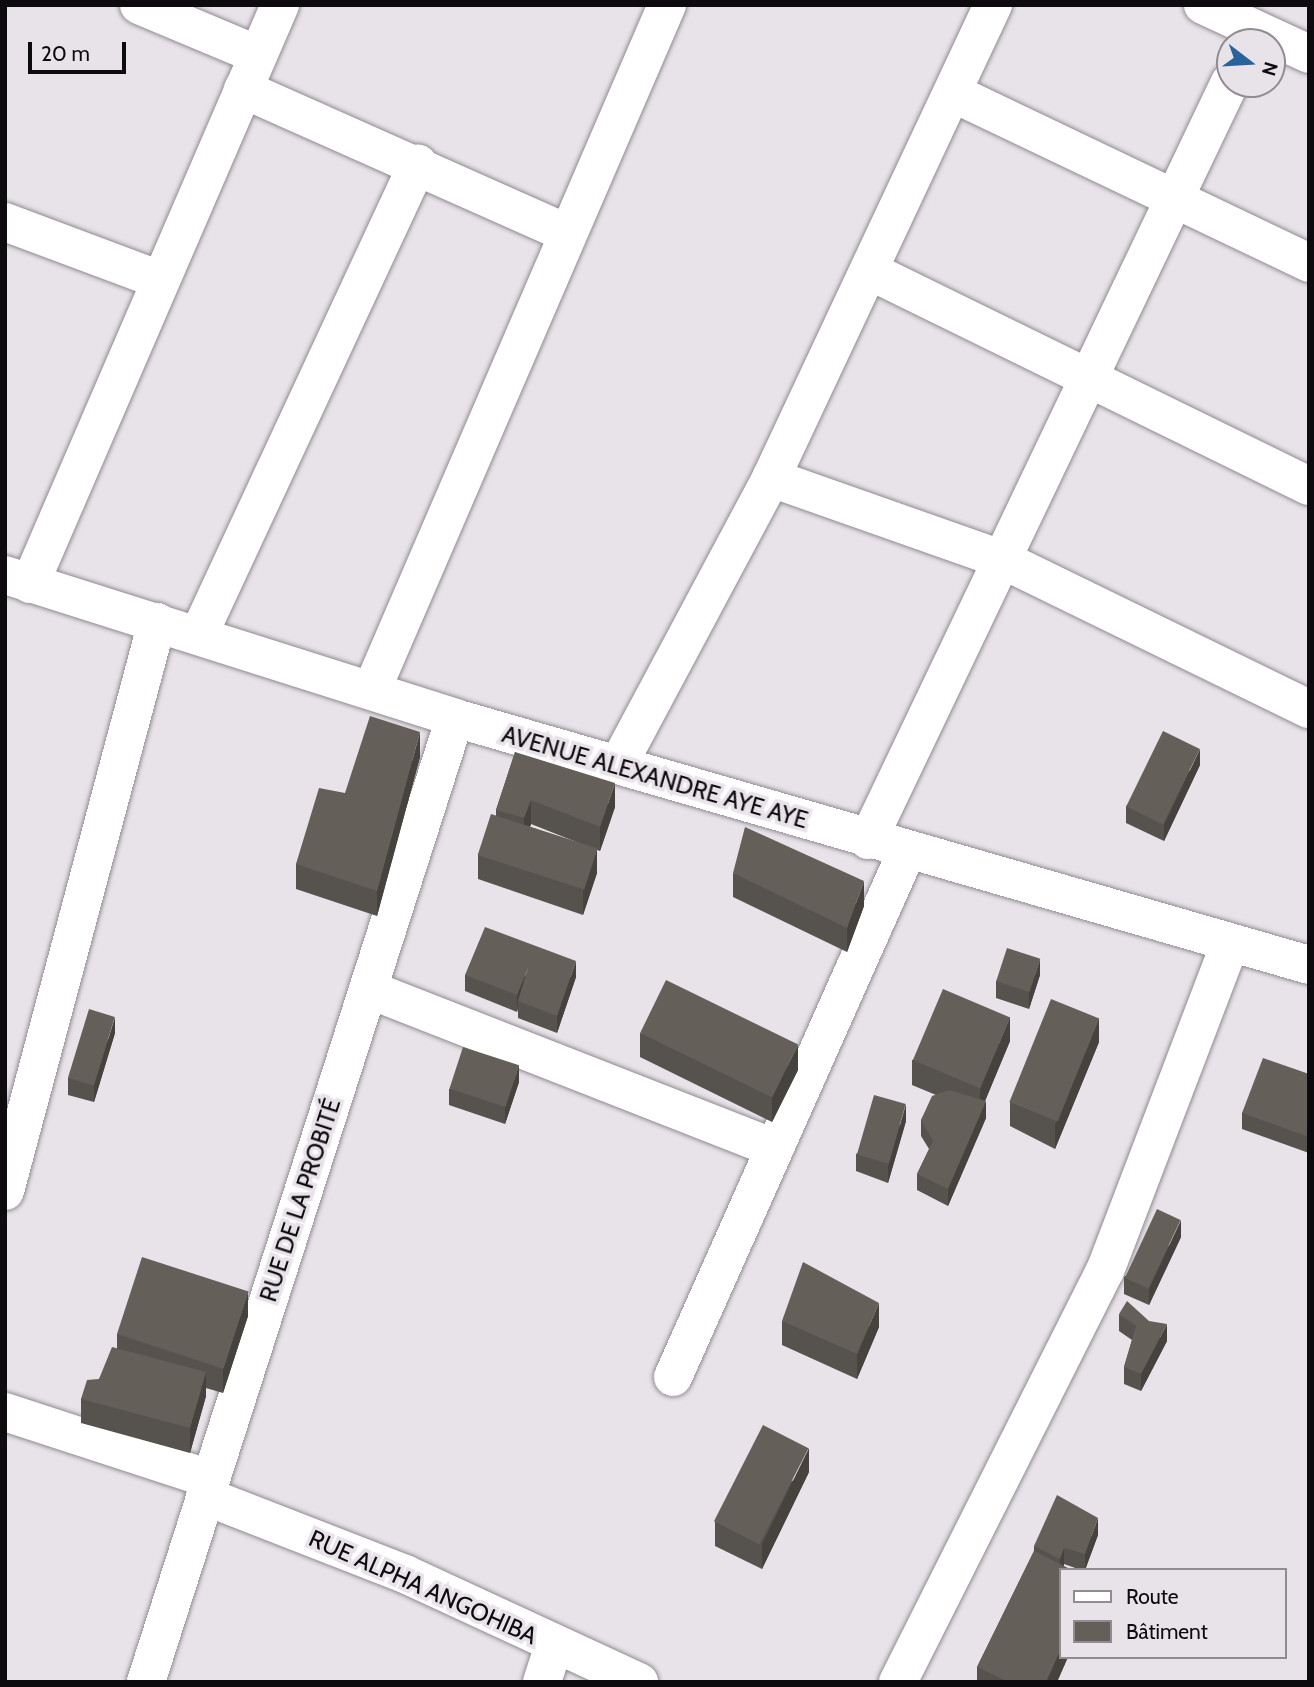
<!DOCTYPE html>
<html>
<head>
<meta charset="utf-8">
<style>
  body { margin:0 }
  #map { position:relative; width:1314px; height:1687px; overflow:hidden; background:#e8e2e9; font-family:Cabin,sans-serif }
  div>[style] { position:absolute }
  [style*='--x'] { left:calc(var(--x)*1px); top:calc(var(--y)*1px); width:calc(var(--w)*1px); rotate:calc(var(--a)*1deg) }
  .roads { filter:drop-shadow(0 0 2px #908b91) drop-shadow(0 0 2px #908b91) }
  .minor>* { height:38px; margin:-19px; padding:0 19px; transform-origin:19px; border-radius:19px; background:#fff }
  .wall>* { inset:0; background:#56524d }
  .shaded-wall>* { inset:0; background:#46423e }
  .building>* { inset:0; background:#645f59; transform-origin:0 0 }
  span { translate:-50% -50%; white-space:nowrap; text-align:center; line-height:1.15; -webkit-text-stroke:7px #e8e2e9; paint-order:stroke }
  .street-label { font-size:24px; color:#0d0b0e }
  .frame { position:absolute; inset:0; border:7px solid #0d0b0e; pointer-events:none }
  .legend { position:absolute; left:1059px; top:1568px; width:228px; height:91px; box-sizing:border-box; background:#e8e2e9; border:2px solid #908c91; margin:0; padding:9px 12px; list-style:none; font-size:21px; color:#0d0b0e }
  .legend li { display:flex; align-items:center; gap:14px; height:35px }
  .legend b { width:35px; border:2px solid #908c91 }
  .north { position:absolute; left:1216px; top:28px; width:70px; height:70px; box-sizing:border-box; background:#e8e2e9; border:2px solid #908c91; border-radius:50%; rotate:107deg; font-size:19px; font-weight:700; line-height:28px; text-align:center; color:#0d0b0e }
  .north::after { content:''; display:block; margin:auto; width:24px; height:32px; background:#28649b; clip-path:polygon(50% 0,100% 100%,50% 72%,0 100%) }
  .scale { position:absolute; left:28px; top:42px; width:98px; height:32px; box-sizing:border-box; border:4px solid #0d0b0e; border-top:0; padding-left:9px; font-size:21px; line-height:24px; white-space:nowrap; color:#0d0b0e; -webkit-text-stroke:5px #e8e2e9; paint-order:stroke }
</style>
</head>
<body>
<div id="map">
  <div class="roads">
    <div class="minor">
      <div style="--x:139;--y:5;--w:129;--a:22.8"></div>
      <div style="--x:1203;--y:5;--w:117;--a:24.8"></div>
      <div style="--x:243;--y:89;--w:355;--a:24"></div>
      <div style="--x:953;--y:93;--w:395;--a:25.5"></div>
      <div style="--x:5;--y:222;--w:165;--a:20.5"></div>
      <div style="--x:870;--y:271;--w:489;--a:26.1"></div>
      <div style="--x:771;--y:478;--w:244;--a:19.4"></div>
      <div style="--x:1001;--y:559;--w:343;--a:26"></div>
      <div style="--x:5;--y:575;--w:472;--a:17.6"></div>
      <div style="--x:455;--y:718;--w:889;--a:16.13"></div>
      <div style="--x:30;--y:584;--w:631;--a:-66.65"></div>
      <div style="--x:199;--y:634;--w:519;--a:-65.06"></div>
      <div style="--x:373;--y:687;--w:743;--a:-66.68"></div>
      <div style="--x:618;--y:765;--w:325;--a:-61.9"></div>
      <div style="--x:771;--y:478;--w:523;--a:-64.86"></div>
      <div style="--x:868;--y:840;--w:840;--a:-64.47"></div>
      <div style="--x:368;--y:989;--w:434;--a:21.4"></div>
      <div style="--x:5;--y:1191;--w:589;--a:-75.04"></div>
      <div style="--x:673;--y:1377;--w:576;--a:-66.02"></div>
      <div style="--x:5;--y:1412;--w:216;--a:18.1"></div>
      <div style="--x:205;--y:1496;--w:215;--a:21.3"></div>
      <div style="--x:405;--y:1574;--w:258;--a:24.8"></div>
      <div style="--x:146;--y:1682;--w:1012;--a:-72.23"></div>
      <div style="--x:542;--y:1682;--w:40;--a:-72"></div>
      <div style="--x:898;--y:1682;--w:460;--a:-63.3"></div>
      <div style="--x:1105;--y:1271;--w:351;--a:-69.1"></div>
    </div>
  </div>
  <div class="wall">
    <div style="clip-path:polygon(evenodd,515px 752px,615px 807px,600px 851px,597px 850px,597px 873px,583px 915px,478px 879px,478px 855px,496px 815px,496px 810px,515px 752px,531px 824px,584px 845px,530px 827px,531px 824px)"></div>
    <div style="clip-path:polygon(420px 757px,377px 916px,296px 889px,296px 864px,345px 793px)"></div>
    <div style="clip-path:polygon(1200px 765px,1164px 841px,1126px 823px,1126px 806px)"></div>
    <div style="clip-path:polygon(733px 873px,864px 906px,847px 952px,733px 897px)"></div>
    <div style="clip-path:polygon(465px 975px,576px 977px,557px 1033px,518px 1018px,518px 1009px,517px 1012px,465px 991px)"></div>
    <div style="clip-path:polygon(1040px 975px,1029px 1009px,996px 998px,996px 981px)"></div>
    <div style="clip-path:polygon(115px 1033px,94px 1102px,68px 1095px,68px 1078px)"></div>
    <div style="clip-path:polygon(640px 1033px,798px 1070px,772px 1122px,640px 1057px)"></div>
    <div style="clip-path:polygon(1010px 1041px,985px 1101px,986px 1118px,948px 1206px,917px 1190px,917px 1174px,929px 1149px,921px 1136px,921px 1120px,936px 1095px,912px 1085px,912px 1060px)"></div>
    <div style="clip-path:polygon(1099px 1042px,1055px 1149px,1010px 1126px,1010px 1102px)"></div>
    <div style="clip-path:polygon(1309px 1074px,1309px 1153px,1242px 1129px,1242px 1113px)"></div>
    <div style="clip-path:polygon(519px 1082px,505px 1124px,449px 1105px,449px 1089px)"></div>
    <div style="clip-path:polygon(906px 1121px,888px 1183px,856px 1171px,856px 1154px)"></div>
    <div style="clip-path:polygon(1181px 1237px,1149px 1305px,1124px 1294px,1124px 1277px)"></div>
    <div style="clip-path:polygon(1119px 1314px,1167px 1341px,1141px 1391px,1124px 1384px,1124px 1367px,1132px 1340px,1119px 1331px)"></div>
    <div style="clip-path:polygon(248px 1316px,223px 1393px,206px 1388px,206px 1396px,190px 1453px,81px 1423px,81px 1399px,99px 1379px,117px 1348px,117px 1334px)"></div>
    <div style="clip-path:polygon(782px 1321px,879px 1327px,857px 1379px,782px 1345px)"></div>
    <div style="clip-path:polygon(809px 1472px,762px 1569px,715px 1546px,715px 1522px)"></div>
    <div style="clip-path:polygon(1098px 1535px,1085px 1570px,1081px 1570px,1064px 1564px,1064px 1565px,1060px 1657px,1068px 1657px,1057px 1682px,977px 1682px,977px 1667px,1034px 1551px,1034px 1546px)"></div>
  </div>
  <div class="shaded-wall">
    <div style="clip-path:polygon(420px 732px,420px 757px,377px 916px,377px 891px)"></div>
    <div style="clip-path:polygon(1200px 749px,1200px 765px,1164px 841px,1164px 825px)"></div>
    <div style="clip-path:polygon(615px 783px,615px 807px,600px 851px,600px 827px)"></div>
    <div style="clip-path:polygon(531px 800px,531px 824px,524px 843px,524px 818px)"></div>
    <div style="clip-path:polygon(597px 849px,597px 873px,583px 915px,583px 891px)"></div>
    <div style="clip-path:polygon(864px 881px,864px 906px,847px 952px,847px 928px)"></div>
    <div style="clip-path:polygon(1040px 959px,1040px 975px,1029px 1009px,1029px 993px)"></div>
    <div style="clip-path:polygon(576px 961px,576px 977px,557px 1033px,557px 1016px)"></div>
    <div style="clip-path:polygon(528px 968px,518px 1001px,517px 1012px,517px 995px)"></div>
    <div style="clip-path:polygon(115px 1017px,115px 1033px,94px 1102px,94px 1086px)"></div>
    <div style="clip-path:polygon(1010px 1017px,1010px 1041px,980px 1113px,980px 1089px)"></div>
    <div style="clip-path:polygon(1099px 1018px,1099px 1042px,1055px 1149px,1055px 1125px)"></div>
    <div style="clip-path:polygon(798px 1045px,798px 1070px,772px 1122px,772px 1097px)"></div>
    <div style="clip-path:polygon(519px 1065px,519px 1082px,505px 1124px,505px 1107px)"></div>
    <div style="clip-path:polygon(986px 1101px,986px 1118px,948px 1206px,948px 1189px)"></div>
    <div style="clip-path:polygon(906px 1104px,906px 1121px,888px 1183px,888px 1167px)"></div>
    <div style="clip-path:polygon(1181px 1220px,1181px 1237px,1149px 1305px,1149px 1289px)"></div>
    <div style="clip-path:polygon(248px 1292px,248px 1316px,223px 1393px,223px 1369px)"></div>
    <div style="clip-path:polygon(879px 1303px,879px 1327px,857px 1379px,857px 1354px)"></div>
    <div style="clip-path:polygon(1167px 1324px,1167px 1341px,1141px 1391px,1141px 1374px)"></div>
    <div style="clip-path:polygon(206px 1372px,206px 1396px,190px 1453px,190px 1428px)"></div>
    <div style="clip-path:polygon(809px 1448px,809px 1472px,762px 1569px,762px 1544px)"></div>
    <div style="clip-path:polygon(1098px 1518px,1098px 1535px,1085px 1570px,1085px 1554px)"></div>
    <div style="clip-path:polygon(1064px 1548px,1064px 1564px,1060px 1576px,1060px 1559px)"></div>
    <div style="clip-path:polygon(1060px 1651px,1060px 1657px,1068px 1657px,1057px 1682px,1046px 1682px)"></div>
  </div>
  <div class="building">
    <div style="clip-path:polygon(370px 716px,420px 732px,377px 891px,296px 864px,319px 788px,345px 793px)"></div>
    <div style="left:1163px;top:731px;width:41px;height:84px;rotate:26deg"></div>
    <div style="clip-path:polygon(515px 752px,615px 783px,600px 827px,531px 800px,524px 818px,496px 810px)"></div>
    <div style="left:491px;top:814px;width:112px;height:43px;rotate:18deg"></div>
    <div style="clip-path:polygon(745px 827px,864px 881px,847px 928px,733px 873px)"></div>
    <div style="clip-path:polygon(485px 927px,576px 961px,557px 1016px,518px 1001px,528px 968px,517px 995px,465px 975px)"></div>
    <div style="left:1007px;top:948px;width:35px;height:35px;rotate:18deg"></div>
    <div style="left:666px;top:980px;width:147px;height:59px;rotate:26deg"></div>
    <div style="left:943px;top:989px;width:73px;height:77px;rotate:23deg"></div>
    <div style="left:1051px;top:999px;width:52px;height:111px;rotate:22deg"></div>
    <div style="left:89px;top:1009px;width:27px;height:72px;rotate:17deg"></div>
    <div style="left:463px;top:1047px;width:59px;height:44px;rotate:18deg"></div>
    <div style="clip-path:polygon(1263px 1058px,1309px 1074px,1309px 1137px,1242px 1113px)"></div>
    <div style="clip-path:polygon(949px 1090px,986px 1101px,948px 1189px,917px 1174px,933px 1141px,921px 1120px,932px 1096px)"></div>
    <div style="left:874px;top:1095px;width:33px;height:62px;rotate:16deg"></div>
    <div style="left:1157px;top:1209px;width:26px;height:76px;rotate:25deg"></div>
    <div style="left:142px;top:1257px;width:112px;height:81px;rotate:18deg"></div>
    <div style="clip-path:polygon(803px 1262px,879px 1303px,857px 1354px,782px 1321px)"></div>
    <div style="clip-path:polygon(1127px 1301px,1149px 1321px,1167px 1324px,1141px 1374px,1124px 1367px,1136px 1326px,1119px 1314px)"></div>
    <div style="clip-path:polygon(112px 1347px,206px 1372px,190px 1428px,81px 1399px,87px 1380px,99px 1379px)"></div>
    <div style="left:763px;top:1425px;width:51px;height:108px;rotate:27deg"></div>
    <div style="clip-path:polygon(1057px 1495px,1098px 1518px,1085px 1554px,1064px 1548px,1060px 1559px,1034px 1546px)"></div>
    <div style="clip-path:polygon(1034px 1551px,1072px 1570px,1060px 1570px,1060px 1651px,1046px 1682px,1008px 1682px,977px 1667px)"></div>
  </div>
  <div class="street-label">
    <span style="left:655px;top:777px;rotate:16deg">AVENUE ALEXANDRE AYE AYE</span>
    <span style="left:300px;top:1200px;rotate:-72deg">RUE DE LA PROBITÉ</span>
    <span style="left:423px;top:1587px;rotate:24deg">RUE ALPHA ANGOHIBA</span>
  </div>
  <div class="frame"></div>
  <ul class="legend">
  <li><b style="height:9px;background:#fff"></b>Route</li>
  <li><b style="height:19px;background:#645f59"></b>Bâtiment</li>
  </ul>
  <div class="north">N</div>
  <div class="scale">20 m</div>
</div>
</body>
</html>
